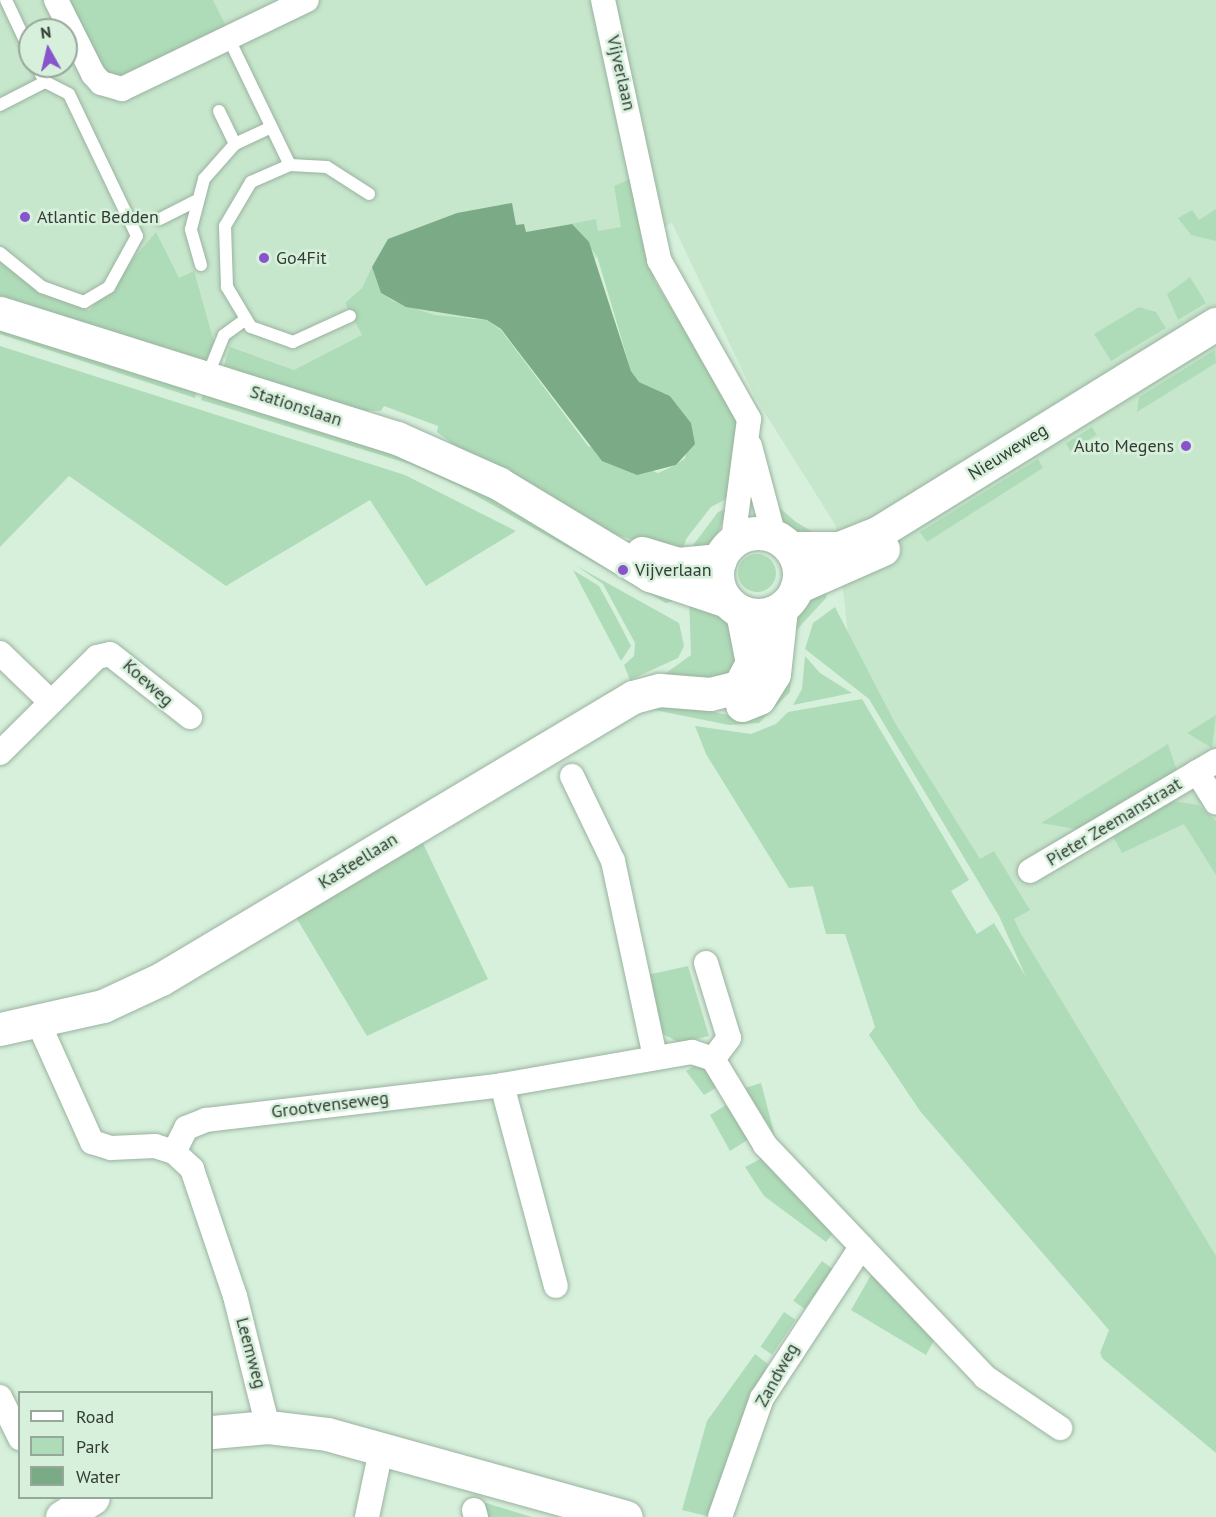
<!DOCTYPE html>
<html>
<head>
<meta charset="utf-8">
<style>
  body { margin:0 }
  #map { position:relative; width:1216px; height:1517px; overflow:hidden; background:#d7f0dc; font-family:"PT Sans",sans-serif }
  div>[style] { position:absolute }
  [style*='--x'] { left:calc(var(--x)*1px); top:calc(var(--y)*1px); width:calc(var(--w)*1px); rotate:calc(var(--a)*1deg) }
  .built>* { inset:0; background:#c7e7cd }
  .green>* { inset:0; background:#afdcb8; transform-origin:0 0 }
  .round { border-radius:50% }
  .water>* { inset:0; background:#7bab86 }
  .roads { filter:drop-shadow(0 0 2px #9ab29f) drop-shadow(0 0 2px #9ab29f) }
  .lane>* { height:12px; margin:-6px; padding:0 6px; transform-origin:6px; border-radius:6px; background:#fff }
  .street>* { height:24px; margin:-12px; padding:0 12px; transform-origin:12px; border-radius:12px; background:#fff }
  .secondary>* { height:33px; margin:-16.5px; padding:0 16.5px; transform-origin:16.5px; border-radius:16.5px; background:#fff }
  .secondary>.ring { margin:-16.5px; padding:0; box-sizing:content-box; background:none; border:33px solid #fff; border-radius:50% }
  .dots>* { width:16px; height:16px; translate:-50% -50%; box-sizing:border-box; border:3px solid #d7f0dc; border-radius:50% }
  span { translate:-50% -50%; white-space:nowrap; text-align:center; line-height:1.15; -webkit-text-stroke:5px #d7f0dc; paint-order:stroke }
  .street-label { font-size:18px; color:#333d35 }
  .poi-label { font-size:18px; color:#333d35 }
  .left { translate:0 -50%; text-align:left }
  .right { translate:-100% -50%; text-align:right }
  .legend { position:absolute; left:18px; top:1391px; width:195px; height:108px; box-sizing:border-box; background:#d7f0dc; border:2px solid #95a899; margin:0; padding:8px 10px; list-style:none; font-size:18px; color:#333d35 }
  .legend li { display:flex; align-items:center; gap:12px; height:30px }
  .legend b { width:30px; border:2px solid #95a899 }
  .north { position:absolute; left:18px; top:18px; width:60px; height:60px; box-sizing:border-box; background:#d7f0dc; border:2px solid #95a899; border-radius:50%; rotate:352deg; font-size:16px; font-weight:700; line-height:24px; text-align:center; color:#333d35 }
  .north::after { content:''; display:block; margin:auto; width:21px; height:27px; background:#8854cc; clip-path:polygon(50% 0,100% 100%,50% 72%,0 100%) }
</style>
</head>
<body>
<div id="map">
  <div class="built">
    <div style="clip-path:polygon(evenodd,0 0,1216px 0,1216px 1273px,849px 645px,836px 526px,755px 397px,672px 223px,315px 388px,0 284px,0 0,30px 30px,66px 30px,66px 66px,30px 66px,30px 30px)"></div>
  </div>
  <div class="green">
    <div style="clip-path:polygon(64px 0,213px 0,227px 28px,129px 77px,119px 76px,105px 71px)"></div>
    <div style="clip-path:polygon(632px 178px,655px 281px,738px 418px,728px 498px,711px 507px,686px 539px,682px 555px,607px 532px,468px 456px,437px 432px,438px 426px,384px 406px,381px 411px,342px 410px,223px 368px,230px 347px,294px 370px,362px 335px,345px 303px,362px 288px,372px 267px,381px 293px,393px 301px,434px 315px,487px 320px,501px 330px,588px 446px,658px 473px,676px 465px,685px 458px,691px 423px,670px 396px,639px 382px,631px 371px,597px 256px,571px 224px,596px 219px,598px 231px,621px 227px,614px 186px)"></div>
    <div style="clip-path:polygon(1216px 209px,1216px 241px,1191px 235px,1178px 218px,1192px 210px,1199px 220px)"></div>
    <div style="clip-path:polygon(156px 232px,179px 278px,194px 271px,214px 342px,206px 361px,0 301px,0 262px,37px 288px,89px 311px)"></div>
    <div style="clip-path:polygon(1190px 277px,1206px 303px,1178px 320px,1167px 294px)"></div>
    <div style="clip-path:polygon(1139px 307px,1156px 312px,1166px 328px,1111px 361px,1094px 334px)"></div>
    <div style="clip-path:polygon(0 324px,198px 387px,195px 398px,0 334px)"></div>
    <div style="clip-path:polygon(0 346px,405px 475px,516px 531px,426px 586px,370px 500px,226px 586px,69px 476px,0 547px)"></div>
    <div style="clip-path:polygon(1215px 350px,1216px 363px,1137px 412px,1139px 397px)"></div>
    <div style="clip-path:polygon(205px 389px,444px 467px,679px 599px,666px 603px,459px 486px,410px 464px,201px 400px)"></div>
    <div style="left:1092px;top:427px;width:9px;height:31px;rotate:58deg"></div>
    <div style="clip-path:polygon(1038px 459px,1043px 468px,927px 542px,920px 532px)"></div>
    <div style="clip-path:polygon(775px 504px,796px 522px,818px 535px,793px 535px,783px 528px)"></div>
    <div style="clip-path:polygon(728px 508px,713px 546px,691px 548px,718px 512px)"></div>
    <div class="round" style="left:738px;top:554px;width:38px;height:38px"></div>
    <div style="clip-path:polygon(575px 565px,679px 623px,684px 646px,678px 658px,630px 680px,624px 665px,634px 656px,635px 643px,603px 584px)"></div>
    <div style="clip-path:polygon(573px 570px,599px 586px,616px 617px,631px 646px,621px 661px)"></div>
    <div style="clip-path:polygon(827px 590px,826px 598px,791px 636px,791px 612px,806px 597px)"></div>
    <div style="clip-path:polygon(689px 596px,724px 612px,740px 634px,735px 670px,715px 678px,662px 676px,691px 655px)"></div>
    <div style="clip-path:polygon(835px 607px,895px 723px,980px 859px,994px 851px,1030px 910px,1014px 919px,1020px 932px,1216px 1256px,1216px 1453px,1103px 1359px,1100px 1353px,1109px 1330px,920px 1111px,869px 1035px,875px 1027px,845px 934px,826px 934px,813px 886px,789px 888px,706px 754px,695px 726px,751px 734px,776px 724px,788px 712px,862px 699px,969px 880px,951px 891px,977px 934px,994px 923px,1026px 977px,999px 916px,869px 699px,805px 649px,813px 623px)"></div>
    <div style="clip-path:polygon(794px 648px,790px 692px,759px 723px,729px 725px,645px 708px,695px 708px,733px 716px,786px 649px)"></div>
    <div style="clip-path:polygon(805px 656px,820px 673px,852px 693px,793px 705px,802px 689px)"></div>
    <div style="clip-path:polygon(1216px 715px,1212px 748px,1187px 733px)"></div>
    <div style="clip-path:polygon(1168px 744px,1177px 771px,1081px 830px,1041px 823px)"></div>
    <div style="clip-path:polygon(1173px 801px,1198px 805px,1216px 821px,1216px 875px,1184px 824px,1122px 853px,1113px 837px)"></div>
    <div style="clip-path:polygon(417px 831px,488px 979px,367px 1036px,291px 909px)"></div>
    <div style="clip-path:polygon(688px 966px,709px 1036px,680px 1043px,661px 1033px,647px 975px)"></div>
    <div style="clip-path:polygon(697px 1064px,707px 1067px,721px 1085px,704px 1095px,686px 1071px)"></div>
    <div style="clip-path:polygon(761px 1083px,775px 1136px,745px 1088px)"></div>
    <div style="clip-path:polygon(726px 1105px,749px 1139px,730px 1151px,710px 1115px)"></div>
    <div style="clip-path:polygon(766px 1156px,834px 1232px,826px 1242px,764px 1196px,745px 1167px)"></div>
    <div style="left:822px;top:1261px;width:14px;height:49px;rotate:36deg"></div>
    <div style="clip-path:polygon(871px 1275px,937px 1335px,926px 1355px,851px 1310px)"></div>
    <div style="left:784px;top:1312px;width:14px;height:42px;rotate:34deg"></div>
    <div style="clip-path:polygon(755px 1354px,768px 1364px,711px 1517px,682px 1510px,707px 1421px)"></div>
    <div style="clip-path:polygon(479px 1501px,532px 1517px,483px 1517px)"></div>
  </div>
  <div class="water">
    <div style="clip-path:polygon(512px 203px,516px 225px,524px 224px,526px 232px,572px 224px,589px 242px,631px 371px,639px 382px,670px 396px,691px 423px,695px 444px,676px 465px,637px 475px,602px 461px,501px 329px,487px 320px,406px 307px,381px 293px,372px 267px,388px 239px,457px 213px)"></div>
  </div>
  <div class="roads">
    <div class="lane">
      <div style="--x:6;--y:0;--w:56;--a:64.8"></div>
      <div style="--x:229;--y:39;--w:140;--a:64.2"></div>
      <div style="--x:0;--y:105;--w:51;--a:-27.1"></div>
      <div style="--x:45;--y:82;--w:18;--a:-117"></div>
      <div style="--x:219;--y:111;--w:37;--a:64"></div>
      <div style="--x:160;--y:219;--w:39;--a:-27"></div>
      <div style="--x:0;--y:253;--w:54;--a:39"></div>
      <div style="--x:42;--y:287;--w:45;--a:19.7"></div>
      <div style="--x:84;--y:302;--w:29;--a:-31"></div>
      <div style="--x:109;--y:287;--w:58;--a:-61.2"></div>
      <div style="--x:137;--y:236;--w:157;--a:-115.6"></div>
      <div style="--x:69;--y:94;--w:27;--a:-153"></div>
      <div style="--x:201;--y:265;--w:37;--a:-106"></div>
      <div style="--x:191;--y:229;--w:52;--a:-75.4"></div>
      <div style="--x:204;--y:179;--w:47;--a:-48.5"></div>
      <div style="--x:235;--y:144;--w:40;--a:-25"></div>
      <div style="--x:350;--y:316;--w:63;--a:155.5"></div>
      <div style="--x:293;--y:342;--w:45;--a:-160.3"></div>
      <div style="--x:251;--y:327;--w:47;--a:-121"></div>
      <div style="--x:227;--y:287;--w:61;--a:-91.9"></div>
      <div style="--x:225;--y:226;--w:51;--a:-59.4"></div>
      <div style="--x:251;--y:182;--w:43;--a:-23.6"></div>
      <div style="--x:290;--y:165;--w:37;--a:3"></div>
      <div style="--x:327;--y:167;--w:50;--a:32.7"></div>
      <div style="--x:207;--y:377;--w:45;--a:-68"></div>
      <div style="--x:224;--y:335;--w:24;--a:-36"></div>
    </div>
    <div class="street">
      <div style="--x:56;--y:0;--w:83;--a:63.4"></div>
      <div style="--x:93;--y:74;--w:12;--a:48"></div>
      <div style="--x:101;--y:83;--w:22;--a:16"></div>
      <div style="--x:122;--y:89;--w:205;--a:-25.7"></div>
      <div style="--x:603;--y:0;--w:266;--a:77.8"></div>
      <div style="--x:659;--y:260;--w:183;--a:60.5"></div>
      <div style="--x:749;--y:419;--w:123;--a:97.5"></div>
      <div style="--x:750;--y:446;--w:93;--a:75.1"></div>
      <div style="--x:0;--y:653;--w:71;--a:43.9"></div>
      <div style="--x:0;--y:753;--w:136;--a:-44.7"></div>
      <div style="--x:97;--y:657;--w:13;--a:-13"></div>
      <div style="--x:110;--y:654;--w:102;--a:38.2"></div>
      <div style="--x:1197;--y:772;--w:36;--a:58"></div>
      <div style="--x:572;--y:776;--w:94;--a:64.2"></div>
      <div style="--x:613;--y:861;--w:200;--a:77.9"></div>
      <div style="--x:1030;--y:871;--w:216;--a:-30.6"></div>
      <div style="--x:706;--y:963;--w:78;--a:73"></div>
      <div style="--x:729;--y:1038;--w:26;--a:127"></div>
      <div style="--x:38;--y:1022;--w:132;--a:65.8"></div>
      <div style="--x:92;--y:1142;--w:20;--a:18"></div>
      <div style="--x:111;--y:1148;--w:44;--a:-2.6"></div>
      <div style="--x:155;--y:1146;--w:20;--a:18"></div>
      <div style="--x:174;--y:1152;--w:25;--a:43"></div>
      <div style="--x:192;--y:1169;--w:134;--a:71.3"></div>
      <div style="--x:235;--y:1296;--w:135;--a:75.9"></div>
      <div style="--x:502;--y:1085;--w:208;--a:75"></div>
      <div style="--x:174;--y:1152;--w:27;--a:-63"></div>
      <div style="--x:186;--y:1128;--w:22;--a:-22"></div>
      <div style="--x:206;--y:1120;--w:298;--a:-6.7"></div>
      <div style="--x:502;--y:1085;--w:193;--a:-9.9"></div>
      <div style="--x:692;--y:1052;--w:22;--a:18"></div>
      <div style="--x:713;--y:1059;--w:100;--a:58.8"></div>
      <div style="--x:765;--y:1145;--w:320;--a:46.5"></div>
      <div style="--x:985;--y:1377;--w:91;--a:34.2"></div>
      <div style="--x:0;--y:1397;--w:46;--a:64"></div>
      <div style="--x:474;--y:1510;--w:7;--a:74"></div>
      <div style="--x:367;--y:1517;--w:68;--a:-78.2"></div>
      <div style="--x:720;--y:1517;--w:126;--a:-70.6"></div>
      <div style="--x:762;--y:1398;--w:181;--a:-56.7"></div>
    </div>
    <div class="secondary">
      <div style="--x:0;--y:313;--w:416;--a:17.5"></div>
      <div style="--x:397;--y:438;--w:111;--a:24"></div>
      <div style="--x:498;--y:483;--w:178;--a:31.2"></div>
      <div style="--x:650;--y:575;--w:81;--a:18.7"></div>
      <div class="ring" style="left:717px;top:533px;width:49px;height:49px"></div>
      <div style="--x:791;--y:548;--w:48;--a:0"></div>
      <div style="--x:839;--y:548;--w:41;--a:-21.5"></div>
      <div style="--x:877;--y:533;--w:398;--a:-31.7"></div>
      <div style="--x:642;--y:553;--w:38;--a:17"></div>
      <div style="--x:678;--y:564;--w:42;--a:-5.4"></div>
      <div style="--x:797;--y:587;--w:94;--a:-23.8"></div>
      <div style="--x:742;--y:705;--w:18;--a:-22"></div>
      <div style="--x:759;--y:698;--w:28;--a:-58"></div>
      <div style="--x:774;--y:674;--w:65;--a:-83.9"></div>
      <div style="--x:0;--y:1029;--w:106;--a:-12.6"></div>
      <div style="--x:103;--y:1006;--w:64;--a:-25"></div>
      <div style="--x:161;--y:979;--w:550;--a:-30.86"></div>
      <div style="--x:633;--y:697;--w:28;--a:-15"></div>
      <div style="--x:660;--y:690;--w:50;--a:4.6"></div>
      <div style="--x:710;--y:694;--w:30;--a:-14"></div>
      <div style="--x:739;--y:687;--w:27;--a:-62"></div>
      <div style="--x:752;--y:663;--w:52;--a:-101.1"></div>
      <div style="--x:212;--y:1432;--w:56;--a:-5.1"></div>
      <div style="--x:268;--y:1427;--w:59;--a:6.8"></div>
      <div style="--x:327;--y:1434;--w:310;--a:15.5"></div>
      <div style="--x:62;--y:1517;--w:36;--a:-32"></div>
    </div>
  </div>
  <div class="dots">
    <div style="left:25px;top:217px;background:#8854cc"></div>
    <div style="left:264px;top:258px;background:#8854cc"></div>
    <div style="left:1186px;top:446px;background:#8854cc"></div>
    <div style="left:623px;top:570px;background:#8854cc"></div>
  </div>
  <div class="street-label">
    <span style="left:621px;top:73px;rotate:77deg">Vijverlaan</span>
    <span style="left:296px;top:406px;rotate:18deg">Stationslaan</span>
    <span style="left:1008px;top:452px;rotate:-32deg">Nieuweweg</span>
    <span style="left:148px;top:683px;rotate:42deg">Koeweg</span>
    <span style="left:1114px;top:822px;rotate:-31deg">Pieter Zeemanstraat</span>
    <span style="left:358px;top:861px;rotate:-32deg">Kasteellaan</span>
    <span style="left:330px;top:1105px;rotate:-7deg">Grootvenseweg</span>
    <span style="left:251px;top:1353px;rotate:75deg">Leemweg</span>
    <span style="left:777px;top:1375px;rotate:-61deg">Zandweg</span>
  </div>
  <div class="poi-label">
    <span class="left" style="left:37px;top:217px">Atlantic Bedden</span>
    <span class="left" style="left:276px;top:258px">Go4Fit</span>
    <span class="right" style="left:1174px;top:446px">Auto Megens</span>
    <span class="left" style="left:635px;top:570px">Vijverlaan</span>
  </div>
  <ul class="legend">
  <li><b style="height:8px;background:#fff"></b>Road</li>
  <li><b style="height:16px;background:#afdcb8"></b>Park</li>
  <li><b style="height:16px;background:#7bab86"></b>Water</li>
  </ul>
  <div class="north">N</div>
</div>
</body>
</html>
